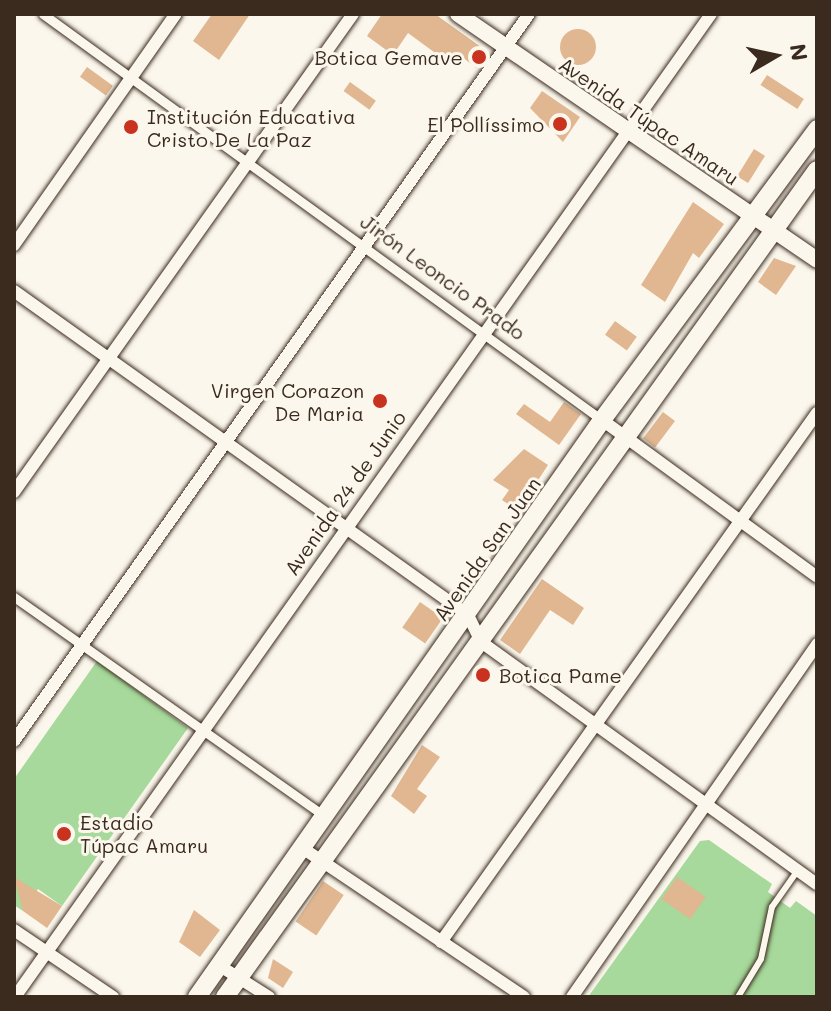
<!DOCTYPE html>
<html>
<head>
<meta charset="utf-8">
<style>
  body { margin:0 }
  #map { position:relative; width:831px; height:1011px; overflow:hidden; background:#fbf7ec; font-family:Mali,sans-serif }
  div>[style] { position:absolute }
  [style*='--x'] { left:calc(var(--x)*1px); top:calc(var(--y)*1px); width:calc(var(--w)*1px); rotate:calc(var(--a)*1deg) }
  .green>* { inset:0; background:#a6d99b }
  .building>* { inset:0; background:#e0b791; transform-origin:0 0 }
  .round { border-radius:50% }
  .roads { filter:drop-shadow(0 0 2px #3b2a1e) drop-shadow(0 0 2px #3b2a1e) }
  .service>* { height:6px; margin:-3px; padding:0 3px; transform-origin:3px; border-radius:3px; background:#fbf7ec }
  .pedestrian>* { height:9px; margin:-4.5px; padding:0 4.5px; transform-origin:4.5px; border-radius:4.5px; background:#fbf7ec }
  .minor>* { height:12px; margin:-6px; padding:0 6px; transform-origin:6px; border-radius:6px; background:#fbf7ec }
  .tertiary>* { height:16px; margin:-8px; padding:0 8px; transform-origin:8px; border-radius:8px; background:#fbf7ec }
  .secondary>* { height:18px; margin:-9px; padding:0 9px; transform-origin:9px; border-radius:9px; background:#fbf7ec }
  .dots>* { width:22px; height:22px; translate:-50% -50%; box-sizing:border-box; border:4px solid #fbf7ec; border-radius:50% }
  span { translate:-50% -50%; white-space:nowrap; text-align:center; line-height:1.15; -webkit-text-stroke:6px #fbf7ec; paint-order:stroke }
  .poi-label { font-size:20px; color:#3b2a1e }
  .right { translate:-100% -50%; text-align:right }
  .left { translate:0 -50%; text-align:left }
  .street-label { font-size:20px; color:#3b2a1e }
  .frame { position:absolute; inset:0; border:16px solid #3b2a1e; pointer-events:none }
  .north { position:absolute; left:735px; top:16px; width:80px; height:80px; -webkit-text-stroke:6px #fbf7ec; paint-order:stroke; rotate:81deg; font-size:22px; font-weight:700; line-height:32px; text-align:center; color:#3b2a1e }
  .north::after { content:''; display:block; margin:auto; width:28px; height:36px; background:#3b2a1e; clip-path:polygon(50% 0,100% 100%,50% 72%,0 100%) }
</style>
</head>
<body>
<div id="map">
  <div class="green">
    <div style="clip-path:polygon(97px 661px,188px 728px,62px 906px,38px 889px,23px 911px,14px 905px,14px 779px)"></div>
    <div style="clip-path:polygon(709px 840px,772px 884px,768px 892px,790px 908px,796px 901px,817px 916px,817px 997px,588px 997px,700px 841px)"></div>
  </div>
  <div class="building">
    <div style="clip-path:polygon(212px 14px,250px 14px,219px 60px,193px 41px)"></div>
    <div style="clip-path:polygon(382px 14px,435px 14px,488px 52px,476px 68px,461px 56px,453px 66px,408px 33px,393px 55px,367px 36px)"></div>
    <div class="round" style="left:560px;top:29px;width:36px;height:36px"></div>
    <div style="left:87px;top:67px;width:32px;height:12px;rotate:36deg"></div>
    <div style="left:767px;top:75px;width:44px;height:12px;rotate:33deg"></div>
    <div style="left:350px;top:82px;width:32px;height:11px;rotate:36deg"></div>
    <div style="clip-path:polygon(542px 91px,580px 117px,563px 142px,530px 108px)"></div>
    <div style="left:754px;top:149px;width:13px;height:32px;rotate:32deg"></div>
    <div style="clip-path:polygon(693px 202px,724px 224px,699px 258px,693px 253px,665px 302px,641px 285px)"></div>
    <div style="clip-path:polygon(774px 258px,796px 266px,776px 295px,758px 282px)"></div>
    <div style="left:615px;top:321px;width:27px;height:17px;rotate:36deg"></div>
    <div style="clip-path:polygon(564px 402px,581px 414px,559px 445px,516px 414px,524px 404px,550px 422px)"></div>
    <div style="left:663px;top:412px;width:15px;height:33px;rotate:37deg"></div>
    <div style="clip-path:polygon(524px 449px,548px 465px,518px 511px,502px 500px,509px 490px,493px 480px)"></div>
    <div style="clip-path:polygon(542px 579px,584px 608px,573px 625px,550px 610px,520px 654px,500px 640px)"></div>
    <div style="left:420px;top:602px;width:28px;height:31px;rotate:35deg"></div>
    <div style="clip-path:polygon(422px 745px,440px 757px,417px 789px,427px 796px,414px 814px,391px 796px)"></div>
    <div style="clip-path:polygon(14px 877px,62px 906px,47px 928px,23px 911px)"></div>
    <div style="left:677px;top:877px;width:35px;height:27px;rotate:35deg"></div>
    <div style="left:323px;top:881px;width:25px;height:49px;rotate:34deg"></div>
    <div style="clip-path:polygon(194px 910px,220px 930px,200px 957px,179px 942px)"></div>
    <div style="clip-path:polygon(273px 959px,293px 972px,283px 988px,268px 978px)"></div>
  </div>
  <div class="roads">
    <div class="service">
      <div style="--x:738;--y:997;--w:44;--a:-58.8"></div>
      <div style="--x:761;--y:959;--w:53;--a:-78.1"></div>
      <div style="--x:772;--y:907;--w:45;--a:-54.9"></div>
    </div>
    <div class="pedestrian">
      <div style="--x:43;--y:14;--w:691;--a:35.99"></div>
      <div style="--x:14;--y:597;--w:380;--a:35.2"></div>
    </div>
    <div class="minor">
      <div style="--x:14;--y:245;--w:282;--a:-55"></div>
      <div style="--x:14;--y:291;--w:558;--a:35.51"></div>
      <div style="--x:468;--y:615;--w:30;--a:64"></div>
      <div style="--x:481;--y:642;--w:414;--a:35.8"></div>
      <div style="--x:602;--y:420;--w:266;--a:36.1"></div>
      <div style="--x:14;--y:492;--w:586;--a:-54.66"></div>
      <div style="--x:14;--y:741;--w:891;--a:-54.69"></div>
      <div style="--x:304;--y:849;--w:265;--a:33.9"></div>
      <div style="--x:14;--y:930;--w:120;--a:34.1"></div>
      <div style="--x:441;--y:942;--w:649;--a:-54.6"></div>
      <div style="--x:220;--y:966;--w:58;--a:32.3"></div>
      <div style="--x:15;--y:997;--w:1204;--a:-54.7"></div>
      <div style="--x:572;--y:997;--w:430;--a:-55.2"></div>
    </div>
    <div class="tertiary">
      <div style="--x:458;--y:14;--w:435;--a:34.4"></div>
    </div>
    <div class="secondary">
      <div style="--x:197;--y:997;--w:705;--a:-54.93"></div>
      <div style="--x:602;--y:420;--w:362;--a:-53.5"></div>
      <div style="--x:225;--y:997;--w:1017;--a:-54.4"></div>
    </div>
  </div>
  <div class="dots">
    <div style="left:479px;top:57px;background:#c8321e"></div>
    <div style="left:560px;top:124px;background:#c8321e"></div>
    <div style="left:131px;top:127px;background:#c8321e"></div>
    <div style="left:380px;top:401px;background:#c8321e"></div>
    <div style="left:483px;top:675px;background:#c8321e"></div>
    <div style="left:64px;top:834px;background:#c8321e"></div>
  </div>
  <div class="poi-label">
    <span class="right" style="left:463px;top:57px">Botica Gemave</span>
    <span class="left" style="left:147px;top:128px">Institución Educativa<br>Cristo De La Paz</span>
    <span class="right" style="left:544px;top:124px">El Pollíssimo</span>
    <span class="right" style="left:364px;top:402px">Virgen Corazon<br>De Maria</span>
    <span class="left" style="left:499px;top:675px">Botica Pame</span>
    <span class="left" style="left:80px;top:834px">Estadio<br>Túpac Amaru</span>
  </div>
  <div class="street-label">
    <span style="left:649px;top:121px;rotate:34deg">Avenida Túpac Amaru</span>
    <span style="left:443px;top:277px;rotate:36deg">Jirón Leoncio Prado</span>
    <span style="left:345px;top:493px;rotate:-55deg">Avenida 24 de Junio</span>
    <span style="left:487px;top:549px;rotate:-55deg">Avenida San Juan</span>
  </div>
  <div class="frame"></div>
  <div class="north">N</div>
</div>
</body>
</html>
